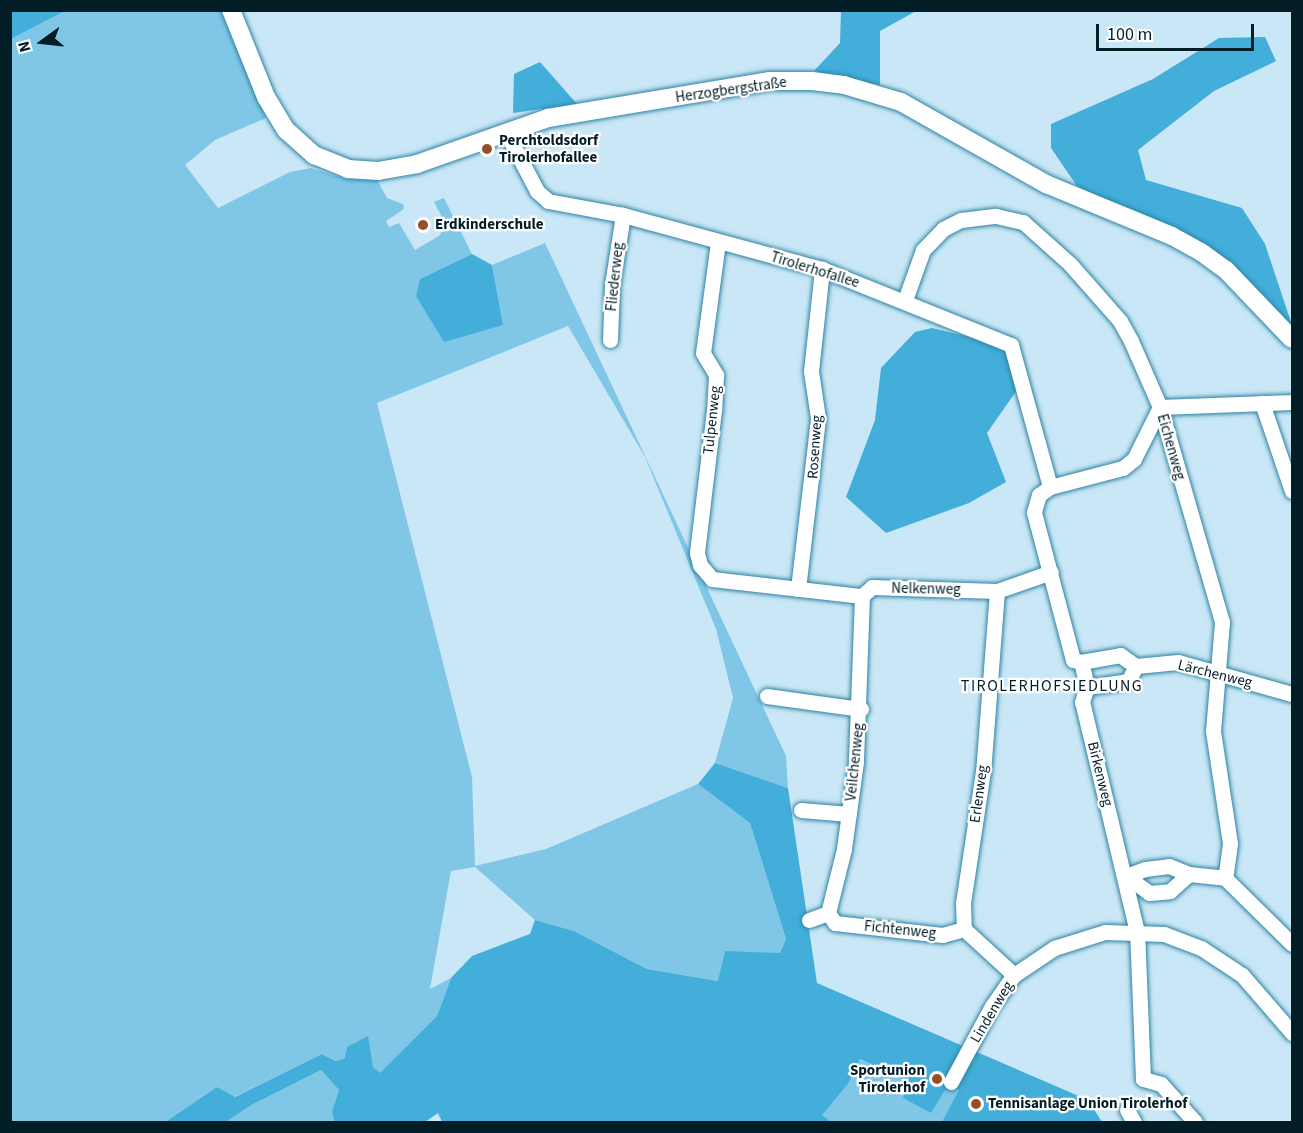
<!DOCTYPE html>
<html>
<head>
<meta charset="utf-8">
<style>
  body { margin:0 }
  #map { position:relative; width:1303px; height:1133px; overflow:hidden; background:#c9e7f6; font-family:"Source Sans 3",sans-serif }
  div>[style] { position:absolute }
  [style*='--x'] { left:calc(var(--x)*1px); top:calc(var(--y)*1px); width:calc(var(--w)*1px); rotate:calc(var(--a)*1deg) }
  .green>* { inset:0; background:#80c7e7 }
  .forest>* { inset:0; background:#42aed9 }
  .roads { filter:drop-shadow(0 0 2px #2d83a4) drop-shadow(0 0 2px #2d83a4) }
  .minor>* { height:15px; margin:-7.5px; padding:0 7.5px; transform-origin:7.5px; border-radius:7.5px; background:#fff }
  .major>* { height:18px; margin:-9px; padding:0 9px; transform-origin:9px; border-radius:9px; background:#fff }
  .dots>* { width:16px; height:16px; translate:-50% -50%; box-sizing:border-box; border:3px solid #fff; border-radius:50% }
  span { translate:-50% -50%; white-space:nowrap; text-align:center; line-height:1.15; -webkit-text-stroke:4.5px #fff; paint-order:stroke }
  .street-label { font-size:15px; color:#031d27 }
  .poi-label { font-size:15px; color:#031d27; font-weight:700 }
  .left { translate:0 -50%; text-align:left }
  .right { translate:-100% -50%; text-align:right }
  .neighbourhood-label { font-size:16px; color:#031d27; letter-spacing:1.5px }
  .frame { position:absolute; inset:0; border:12px solid #031d27; pointer-events:none }
  .north { position:absolute; left:12px; top:12px; width:60px; height:60px; -webkit-text-stroke:4px #fff; paint-order:stroke; rotate:255deg; font-size:16px; font-weight:700; line-height:24px; text-align:center; color:#031d27 }
  .north::after { content:''; display:block; margin:auto; width:21px; height:27px; background:#031d27; clip-path:polygon(50% 0,100% 100%,50% 72%,0 100%) }
  .scale { position:absolute; left:1096px; top:24px; width:158px; height:27px; box-sizing:border-box; border:3px solid #031d27; border-top:0; padding-left:8px; font-size:18px; line-height:21px; white-space:nowrap; color:#031d27; -webkit-text-stroke:4px #fff; paint-order:stroke }
</style>
</head>
<body>
<div id="map">
  <div class="green">
    <div style="clip-path:polygon(65px 11px,223px 11px,266px 118px,215px 140px,185px 165px,218px 208px,290px 172px,311px 168px,346px 179px,377px 180px,387px 198px,403px 204px,404px 209px,386px 221px,389px 227px,399px 223px,415px 250px,439px 236px,446px 225px,434px 202px,444px 198px,472px 254px,420px 279px,503px 325px,492px 265px,545px 243px,786px 756px,788px 788px,715px 763px,733px 698px,716px 629px,645px 457px,568px 326px,377px 403px,472px 777px,475px 866px,546px 849px,698px 784px,750px 823px,786px 939px,780px 953px,725px 952px,719px 981px,647px 969px,574px 931px,535px 920px,475px 867px,451px 871px,430px 989px,451px 978px,437px 1016px,380px 1074px,373px 1067px,367px 1037px,345px 1058px,337px 1061px,322px 1054px,234px 1097px,217px 1087px,165px 1122px,11px 1122px,11px 39px)"></div>
    <div style="clip-path:polygon(859px 1059px,911px 1082px,904px 1098px,931px 1112px,948px 1084px,1033px 1122px,831px 1122px,821px 1115px,848px 1084px)"></div>
    <div style="clip-path:polygon(321px 1070px,339px 1090px,332px 1111px,334px 1122px,226px 1122px,250px 1105px)"></div>
  </div>
  <div class="forest">
    <div style="clip-path:polygon(11px 10px,65px 10px,65px 11px,11px 39px)"></div>
    <div style="clip-path:polygon(841px 11px,916px 11px,880px 31px,880px 85px,814px 71px,840px 43px)"></div>
    <div style="clip-path:polygon(1265px 37px,1276px 61px,1214px 91px,1138px 150px,1146px 180px,1242px 208px,1265px 244px,1292px 325px,1230px 261px,1077px 186px,1051px 148px,1051px 124px,1153px 79px,1219px 38px)"></div>
    <div style="clip-path:polygon(540px 62px,577px 104px,513px 113px,514px 74px)"></div>
    <div style="clip-path:polygon(472px 254px,492px 265px,503px 325px,444px 342px,416px 296px,420px 279px)"></div>
    <div style="clip-path:polygon(932px 328px,990px 342px,1010px 353px,1017px 390px,987px 433px,1006px 482px,969px 503px,886px 533px,846px 497px,875px 420px,881px 368px,915px 332px)"></div>
    <div style="clip-path:polygon(715px 763px,788px 788px,817px 983px,1088px 1100px,1102px 1122px,942px 1122px,959px 1090px,948px 1085px,931px 1113px,903px 1098px,910px 1082px,860px 1059px,848px 1084px,822px 1115px,831px 1122px,442px 1122px,438px 1113px,425px 1122px,334px 1122px,332px 1111px,339px 1090px,321px 1070px,251px 1105px,226px 1122px,165px 1122px,217px 1087px,235px 1097px,322px 1054px,336px 1061px,345px 1058px,347px 1047px,368px 1036px,373px 1067px,380px 1073px,437px 1016px,451px 978px,472px 956px,530px 934px,535px 920px,574px 931px,647px 969px,718px 981px,725px 951px,780px 953px,786px 939px,750px 823px,698px 784px)"></div>
  </div>
  <div class="roads">
    <div class="minor">
      <div style="--x:506;--y:132;--w:67;--a:62.3"></div>
      <div style="--x:537;--y:191;--w:15;--a:42"></div>
      <div style="--x:548;--y:201;--w:76;--a:10.6"></div>
      <div style="--x:623;--y:215;--w:206;--a:15.2"></div>
      <div style="--x:822;--y:269;--w:204;--a:21.9"></div>
      <div style="--x:1011;--y:345;--w:147;--a:74.6"></div>
      <div style="--x:718;--y:242;--w:112;--a:97.7"></div>
      <div style="--x:703;--y:353;--w:26;--a:59"></div>
      <div style="--x:716;--y:375;--w:35;--a:93"></div>
      <div style="--x:714;--y:410;--w:144;--a:96.8"></div>
      <div style="--x:697;--y:553;--w:12;--a:76"></div>
      <div style="--x:700;--y:565;--w:18;--a:49"></div>
      <div style="--x:712;--y:579;--w:151;--a:6.5"></div>
      <div style="--x:862;--y:596;--w:13;--a:-42"></div>
      <div style="--x:872;--y:587;--w:125;--a:1.8"></div>
      <div style="--x:997;--y:591;--w:57;--a:-19.4"></div>
      <div style="--x:905;--y:300;--w:53;--a:-70.2"></div>
      <div style="--x:923;--y:250;--w:29;--a:-46"></div>
      <div style="--x:943;--y:229;--w:20;--a:-27"></div>
      <div style="--x:961;--y:220;--w:35;--a:-7"></div>
      <div style="--x:996;--y:216;--w:28;--a:13"></div>
      <div style="--x:1023;--y:222;--w:63;--a:41.8"></div>
      <div style="--x:1070;--y:264;--w:76;--a:48.7"></div>
      <div style="--x:1120;--y:321;--w:23;--a:61"></div>
      <div style="--x:1131;--y:341;--w:72;--a:66.3"></div>
      <div style="--x:1160;--y:407;--w:224;--a:73.9"></div>
      <div style="--x:1222;--y:622;--w:109;--a:94.7"></div>
      <div style="--x:1213;--y:731;--w:114;--a:81.4"></div>
      <div style="--x:1230;--y:844;--w:34;--a:98"></div>
      <div style="--x:610;--y:340;--w:55;--a:-87.9"></div>
      <div style="--x:612;--y:285;--w:71;--a:-81.1"></div>
      <div style="--x:1262;--y:403;--w:93;--a:71.2"></div>
      <div style="--x:798;--y:589;--w:172;--a:-83.3"></div>
      <div style="--x:818;--y:418;--w:48;--a:-98.5"></div>
      <div style="--x:811;--y:371;--w:103;--a:-83.8"></div>
      <div style="--x:997;--y:591;--w:181;--a:94.4"></div>
      <div style="--x:983;--y:771;--w:134;--a:98.6"></div>
      <div style="--x:963;--y:903;--w:26;--a:88"></div>
      <div style="--x:964;--y:929;--w:68;--a:42.6"></div>
      <div style="--x:862;--y:596;--w:166;--a:92.1"></div>
      <div style="--x:856;--y:762;--w:88;--a:97.9"></div>
      <div style="--x:844;--y:849;--w:66;--a:104"></div>
      <div style="--x:828;--y:913;--w:12;--a:55"></div>
      <div style="--x:835;--y:923;--w:108;--a:6.4"></div>
      <div style="--x:942;--y:935;--w:23;--a:-15"></div>
      <div style="--x:1081;--y:662;--w:40;--a:-10"></div>
      <div style="--x:1120;--y:655;--w:19;--a:35"></div>
      <div style="--x:1087;--y:687;--w:41;--a:-8.3"></div>
      <div style="--x:1128;--y:681;--w:17;--a:-62"></div>
      <div style="--x:1136;--y:666;--w:42;--a:-5.4"></div>
      <div style="--x:1178;--y:662;--w:118;--a:15.7"></div>
      <div style="--x:767;--y:696;--w:95;--a:7.9"></div>
      <div style="--x:801;--y:810;--w:48;--a:4.8"></div>
      <div style="--x:1126;--y:876;--w:29;--a:36"></div>
      <div style="--x:1149;--y:893;--w:21;--a:-5"></div>
      <div style="--x:1170;--y:891;--w:25;--a:-42"></div>
      <div style="--x:1189;--y:874;--w:36;--a:6"></div>
      <div style="--x:1225;--y:878;--w:94;--a:44.6"></div>
      <div style="--x:1126;--y:876;--w:20;--a:-20"></div>
      <div style="--x:1145;--y:869;--w:24;--a:-7"></div>
      <div style="--x:1169;--y:866;--w:22;--a:22"></div>
      <div style="--x:809;--y:920;--w:20;--a:-20"></div>
      <div style="--x:951;--y:1082;--w:86;--a:-61.7"></div>
      <div style="--x:992;--y:1006;--w:38;--a:-55"></div>
      <div style="--x:1014;--y:975;--w:48;--a:-34"></div>
      <div style="--x:1054;--y:948;--w:53;--a:-17.4"></div>
      <div style="--x:1105;--y:932;--w:59;--a:1.9"></div>
      <div style="--x:1164;--y:934;--w:40;--a:21"></div>
      <div style="--x:1201;--y:948;--w:49;--a:33.4"></div>
      <div style="--x:1242;--y:975;--w:77;--a:49.2"></div>
      <div style="--x:1127;--y:1110;--w:14;--a:60"></div>
      <div style="--x:1195;--y:1122;--w:51;--a:-131.8"></div>
      <div style="--x:1161;--y:1084;--w:19;--a:-164"></div>
      <div style="--x:1143;--y:1079;--w:147;--a:-92.3"></div>
      <div style="--x:1137;--y:932;--w:236;--a:-103.4"></div>
      <div style="--x:1082;--y:702;--w:16;--a:-72"></div>
      <div style="--x:1087;--y:687;--w:26;--a:-103"></div>
      <div style="--x:1081;--y:662;--w:8;--a:-166"></div>
      <div style="--x:1073;--y:660;--w:153;--a:-104.8"></div>
      <div style="--x:1034;--y:512;--w:18;--a:-74"></div>
      <div style="--x:1039;--y:495;--w:14;--a:-36"></div>
      <div style="--x:1050;--y:487;--w:75;--a:-14.6"></div>
      <div style="--x:1123;--y:468;--w:14;--a:-39"></div>
      <div style="--x:1134;--y:459;--w:58;--a:-63.4"></div>
      <div style="--x:1160;--y:407;--w:132;--a:-2.2"></div>
    </div>
    <div class="major">
      <div style="--x:231;--y:10;--w:94;--a:68.1"></div>
      <div style="--x:266;--y:97;--w:39;--a:59"></div>
      <div style="--x:286;--y:130;--w:38;--a:42"></div>
      <div style="--x:314;--y:155;--w:37;--a:22"></div>
      <div style="--x:348;--y:169;--w:30;--a:4"></div>
      <div style="--x:378;--y:171;--w:40;--a:-10"></div>
      <div style="--x:417;--y:164;--w:139;--a:-19.3"></div>
      <div style="--x:548;--y:118;--w:224;--a:-9.5"></div>
      <div style="--x:769;--y:81;--w:43;--a:0"></div>
      <div style="--x:812;--y:81;--w:32;--a:7"></div>
      <div style="--x:844;--y:85;--w:59;--a:16.6"></div>
      <div style="--x:901;--y:102;--w:167;--a:29.5"></div>
      <div style="--x:1046;--y:184;--w:136;--a:22.4"></div>
      <div style="--x:1172;--y:236;--w:33;--a:29"></div>
      <div style="--x:1201;--y:252;--w:31;--a:36"></div>
      <div style="--x:1226;--y:270;--w:95;--a:46.3"></div>
    </div>
  </div>
  <div class="dots">
    <div style="left:487px;top:149px;background:#954f26"></div>
    <div style="left:423px;top:225px;background:#954f26"></div>
    <div style="left:937px;top:1079px;background:#954f26"></div>
    <div style="left:976px;top:1104px;background:#954f26"></div>
  </div>
  <div class="street-label">
    <span style="left:731px;top:90px;rotate:-8deg">Herzogbergstraße</span>
    <span style="left:815px;top:270px;rotate:17deg">Tirolerhofallee</span>
    <span style="left:615px;top:277px;rotate:-84deg">Fliederweg</span>
    <span style="left:712px;top:420px;rotate:-84deg">Tulpenweg</span>
    <span style="left:815px;top:447px;rotate:-86deg">Rosenweg</span>
    <span style="left:1171px;top:447px;rotate:74deg">Eichenweg</span>
    <span style="left:926px;top:589px;rotate:1deg">Nelkenweg</span>
    <span style="left:1215px;top:674px;rotate:14deg">Lärchenweg</span>
    <span style="left:855px;top:762px;rotate:-84deg">Veilchenweg</span>
    <span style="left:1100px;top:774px;rotate:76deg">Birkenweg</span>
    <span style="left:979px;top:794px;rotate:-82deg">Erlenweg</span>
    <span style="left:900px;top:930px;rotate:6deg">Fichtenweg</span>
    <span style="left:992px;top:1012px;rotate:-59deg">Lindenweg</span>
  </div>
  <div class="poi-label">
    <span class="left" style="left:499px;top:149px">Perchtoldsdorf<br>Tirolerhofallee</span>
    <span class="left" style="left:435px;top:225px">Erdkinderschule</span>
    <span class="right" style="left:925px;top:1079px">Sportunion<br>Tirolerhof</span>
    <span class="left" style="left:988px;top:1104px">Tennisanlage Union Tirolerhof</span>
  </div>
  <div class="neighbourhood-label">
    <span style="left:1052px;top:686px">TIROLERHOFSIEDLUNG</span>
  </div>
  <div class="frame"></div>
  <div class="north">N</div>
  <div class="scale">100 m</div>
</div>
</body>
</html>
